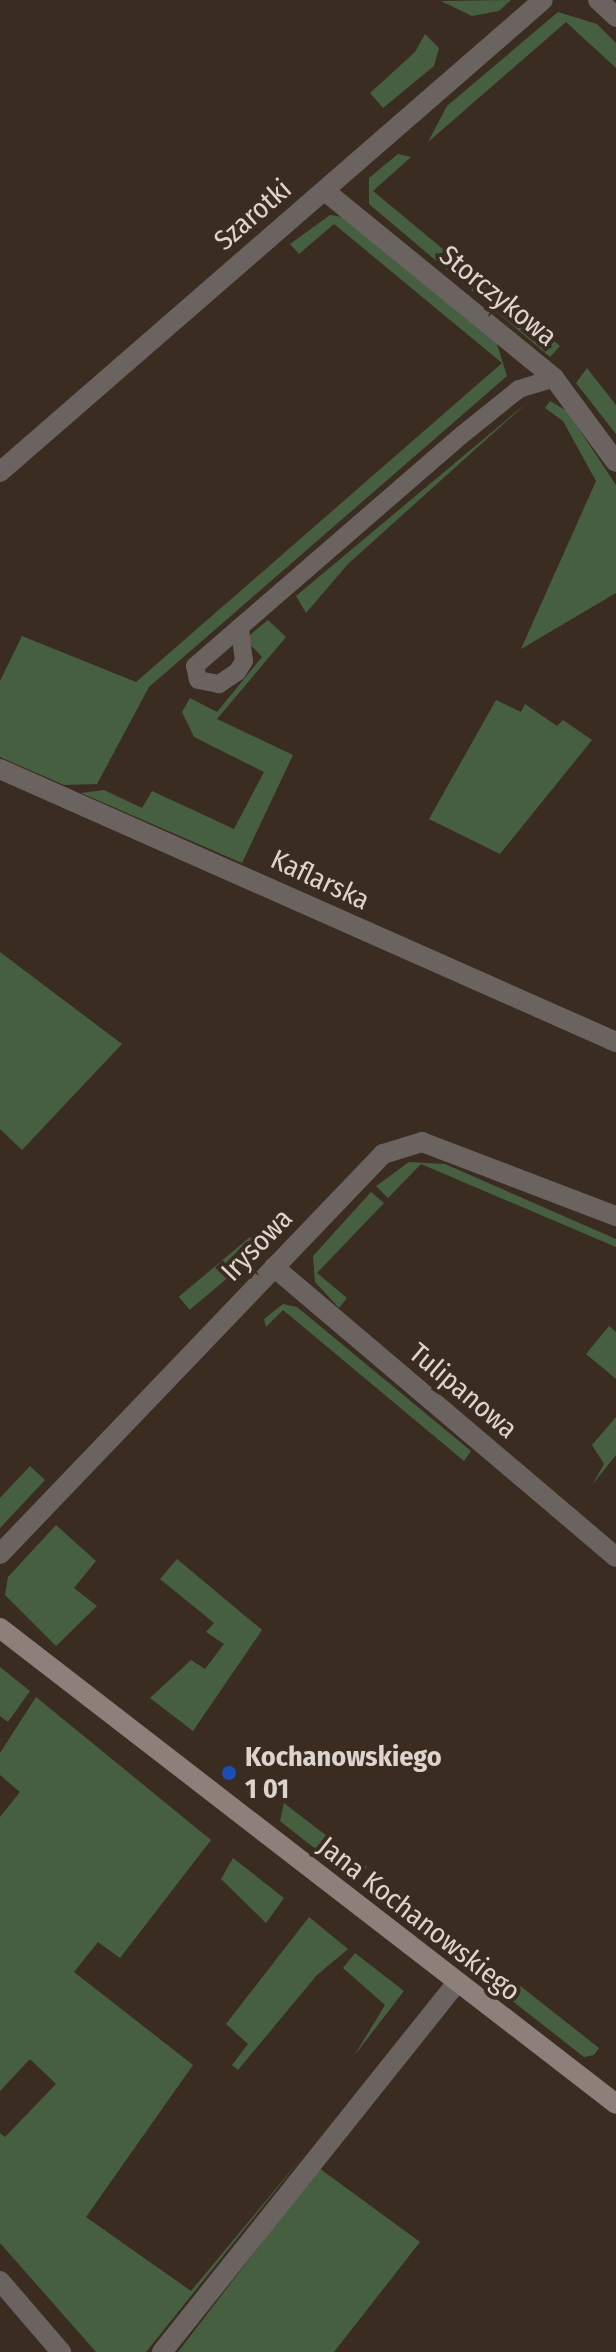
<!DOCTYPE html>
<html>
<head>
<meta charset="utf-8">
<style>
  body { margin:0 }
  #map { position:relative; width:616px; height:2352px; overflow:hidden; background:#3a2c21; font-family:"Fira Sans Condensed",sans-serif }
  div>[style] { position:absolute }
  [style*='--x'] { left:calc(var(--x)*1px); top:calc(var(--y)*1px); width:calc(var(--w)*1px); rotate:calc(var(--a)*1deg) }
  .green>* { inset:0; background:#475f41; transform-origin:0 0 }
  .lane>* { height:18px; margin:-9px; padding:0 9px; transform-origin:9px; border-radius:9px; background:#6b635f }
  .street>* { height:20px; margin:-10px; padding:0 10px; transform-origin:10px; border-radius:10px; background:#6b635f }
  .secondary>* { height:20px; margin:-10px; padding:0 10px; transform-origin:10px; border-radius:10px; background:#8d7f7a }
  .dots>* { width:22px; height:22px; translate:-50% -50%; box-sizing:border-box; border:4px solid #3a2c21; border-radius:50% }
  span { translate:-50% -50%; white-space:nowrap; text-align:center; line-height:1.15; -webkit-text-stroke:8px #3a2c21; paint-order:stroke }
  .street-label { font-size:28px; color:#ddd4cd }
  .poi-label { font-size:28px; color:#ddd4cd; font-weight:700 }
  .left { translate:0 -50%; text-align:left }
</style>
</head>
<body>
<div id="map">
  <div class="green">
    <div style="clip-path:polygon(511px 0,499px 11px,472px 16px,441px 1px)"></div>
    <div style="clip-path:polygon(558px 12px,597px 24px,616px 43px,616px 68px,566px 22px,428px 142px,447px 106px)"></div>
    <div style="clip-path:polygon(425px 34px,439px 48px,434px 66px,383px 108px,370px 93px,415px 52px)"></div>
    <div style="clip-path:polygon(398px 154px,411px 157px,373px 191px,560px 346px,550px 357px,369px 204px,369px 178px)"></div>
    <div style="clip-path:polygon(330px 215px,343px 217px,497px 344px,507px 376px,149px 687px,97px 784px,64px 785px,0 757px,0 681px,22px 636px,136px 682px,502px 363px,334px 224px,299px 254px,290px 244px)"></div>
    <div style="clip-path:polygon(587px 368px,616px 405px,616px 434px,576px 383px)"></div>
    <div style="clip-path:polygon(529px 401px,348px 564px,306px 613px,296px 596px)"></div>
    <div style="clip-path:polygon(550px 401px,567px 411px,616px 485px,616px 593px,521px 649px,596px 481px,563px 421px,545px 408px)"></div>
    <div style="clip-path:polygon(268px 620px,286px 637px,217px 719px,293px 755px,242px 863px,81px 793px,104px 790px,142px 808px,152px 791px,234px 829px,264px 772px,194px 737px,182px 712px,190px 698px,217px 712px,262px 657px,245px 639px)"></div>
    <div style="clip-path:polygon(496px 700px,521px 712px,525px 704px,557px 726px,563px 720px,592px 740px,500px 854px,429px 819px)"></div>
    <div style="clip-path:polygon(0 952px,122px 1044px,22px 1150px,0 1129px)"></div>
    <div style="clip-path:polygon(409px 1162px,445px 1164px,616px 1239px,616px 1247px,421px 1164px,388px 1198px,376px 1186px)"></div>
    <div style="clip-path:polygon(371px 1192px,384px 1203px,317px 1273px,347px 1298px,339px 1308px,315px 1282px,313px 1256px)"></div>
    <div style="left:250px;top:1237px;width:17px;height:93px;rotate:50deg"></div>
    <div style="clip-path:polygon(283px 1304px,297px 1307px,471px 1451px,464px 1461px,283px 1310px,266px 1327px,264px 1319px)"></div>
    <div style="clip-path:polygon(609px 1326px,616px 1332px,616px 1379px,586px 1354px)"></div>
    <div style="clip-path:polygon(616px 1417px,616px 1455px,592px 1485px,604px 1464px,592px 1445px)"></div>
    <div style="clip-path:polygon(30px 1466px,45px 1480px,0 1528px,0 1498px)"></div>
    <div style="clip-path:polygon(56px 1525px,96px 1561px,74px 1588px,97px 1606px,56px 1646px,5px 1595px,8px 1577px)"></div>
    <div style="clip-path:polygon(177px 1559px,262px 1630px,193px 1731px,150px 1698px,191px 1660px,205px 1669px,224px 1644px,206px 1632px,214px 1623px,160px 1579px)"></div>
    <div style="clip-path:polygon(0 1667px,30px 1691px,8px 1722px,0 1716px)"></div>
    <div style="clip-path:polygon(36px 1697px,211px 1840px,120px 1958px,98px 1942px,74px 1972px,193px 2065px,86px 2217px,191px 2291px,308px 2150px,146px 2352px,96px 2352px,0 2243px,0 2133px,5px 2137px,56px 2084px,30px 2059px,0 2091px,0 1817px,20px 1792px,0 1775px,0 1753px)"></div>
    <div style="clip-path:polygon(284px 1803px,367px 1867px,360px 1875px,351px 1877px,280px 1821px)"></div>
    <div style="clip-path:polygon(233px 1858px,284px 1898px,266px 1923px,221px 1879px)"></div>
    <div style="clip-path:polygon(309px 1917px,348px 1949px,317px 1975px,238px 2070px,232px 2065px,248px 2044px,226px 2024px)"></div>
    <div style="clip-path:polygon(355px 1953px,404px 1991px,354px 2056px,385px 2005px,343px 1968px)"></div>
    <div style="clip-path:polygon(505px 1974px,599px 2048px,594px 2055px,584px 2057px,501px 1992px)"></div>
    <div style="clip-path:polygon(319px 2168px,420px 2242px,334px 2352px,178px 2352px)"></div>
  </div>
  <div class="lane">
    <div style="--x:240;--y:629;--w:32;--a:83"></div>
    <div style="--x:244;--y:661;--w:13;--a:122"></div>
    <div style="--x:237;--y:672;--w:22;--a:146"></div>
    <div style="--x:219;--y:684;--w:21;--a:-169"></div>
    <div style="--x:198;--y:680;--w:14;--a:-102"></div>
    <div style="--x:195;--y:666;--w:354;--a:-40.9"></div>
    <div style="--x:463;--y:434;--w:72;--a:-38.8"></div>
    <div style="--x:519;--y:389;--w:37;--a:-17"></div>
  </div>
  <div class="street">
    <div style="--x:598;--y:0;--w:25;--a:43"></div>
    <div style="--x:325;--y:191;--w:296;--a:39.2"></div>
    <div style="--x:554;--y:378;--w:104;--a:53.6"></div>
    <div style="--x:0;--y:472;--w:719;--a:-41"></div>
    <div style="--x:0;--y:769;--w:674;--a:23.9"></div>
    <div style="--x:274;--y:1267;--w:448;--a:40.3"></div>
    <div style="--x:0;--y:1554;--w:554;--a:-46.24"></div>
    <div style="--x:383;--y:1154;--w:41;--a:-17.1"></div>
    <div style="--x:422;--y:1142;--w:208;--a:20.9"></div>
    <div style="--x:0;--y:2281;--w:94;--a:49.3"></div>
    <div style="--x:162;--y:2352;--w:472;--a:-51.4"></div>
  </div>
  <div class="secondary">
    <div style="--x:0;--y:1628;--w:778;--a:37.69"></div>
  </div>
  <div class="dots">
    <div style="left:229px;top:1773px;background:#1a4fb4"></div>
  </div>
  <div class="street-label">
    <span style="left:253px;top:215px;rotate:-41deg">Szarotki</span>
    <span style="left:498px;top:296px;rotate:39deg">Storczykowa</span>
    <span style="left:320px;top:880px;rotate:25deg">Kaflarska</span>
    <span style="left:257px;top:1245px;rotate:-46deg">Irysowa</span>
    <span style="left:463px;top:1391px;rotate:40deg">Tulipanowa</span>
    <span style="left:419px;top:1919px;rotate:38deg">Jana Kochanowskiego</span>
  </div>
  <div class="poi-label">
    <span class="left" style="left:245px;top:1773px">Kochanowskiego<br>1 01</span>
  </div>
</div>
</body>
</html>
